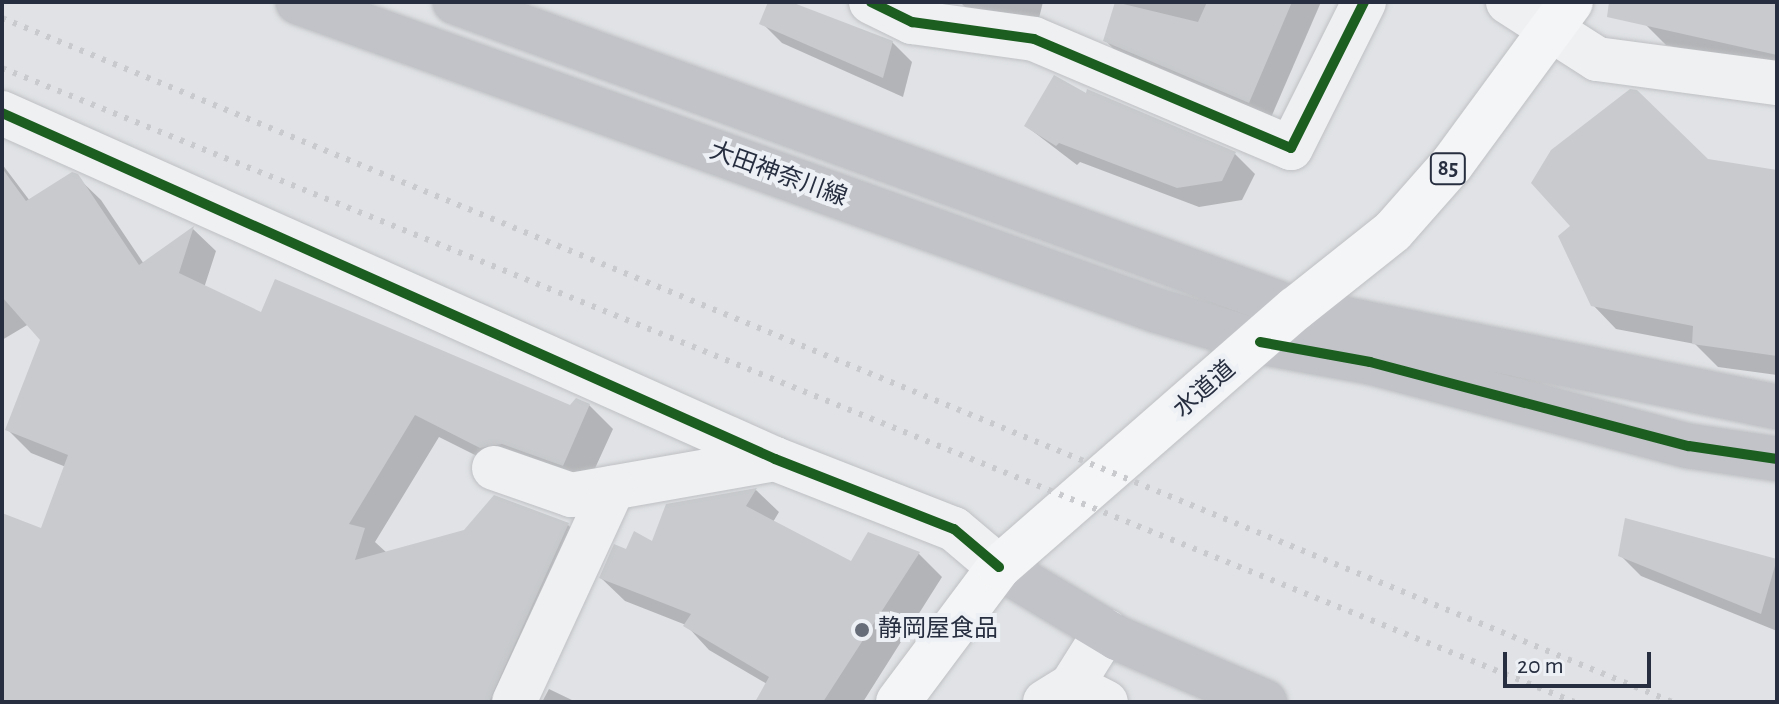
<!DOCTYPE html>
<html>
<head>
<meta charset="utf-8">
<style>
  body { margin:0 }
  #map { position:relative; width:1779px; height:704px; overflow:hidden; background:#e0e2e5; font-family:"Alegreya Sans","Noto Sans JP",sans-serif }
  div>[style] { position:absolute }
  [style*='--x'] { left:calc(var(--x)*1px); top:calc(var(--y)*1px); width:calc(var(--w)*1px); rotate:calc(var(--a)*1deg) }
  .shadow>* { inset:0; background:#0003 }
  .building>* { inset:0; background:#c8cacd }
  .roads { filter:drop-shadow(0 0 2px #bec0c3) drop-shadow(0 0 2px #bec0c3) }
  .street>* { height:44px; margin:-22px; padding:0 22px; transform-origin:22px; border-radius:22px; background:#eff0f2 }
  .secondary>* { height:44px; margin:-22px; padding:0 22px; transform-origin:22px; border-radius:22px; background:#c1c3c8 }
  .primary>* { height:44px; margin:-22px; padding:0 22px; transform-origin:22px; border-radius:22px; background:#f4f5f6 }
  .rail>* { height:6px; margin-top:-3px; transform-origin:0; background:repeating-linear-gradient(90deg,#c8cacd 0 4px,transparent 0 12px) }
  .cycleway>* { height:10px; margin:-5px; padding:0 5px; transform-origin:5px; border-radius:5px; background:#1b5e20 }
  .dots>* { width:22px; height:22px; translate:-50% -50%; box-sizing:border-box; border:4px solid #edf0f5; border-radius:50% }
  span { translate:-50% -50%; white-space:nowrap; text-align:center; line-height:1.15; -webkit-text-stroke:8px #edf0f5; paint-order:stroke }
  .shield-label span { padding:2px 6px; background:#edf0f5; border:2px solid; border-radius:6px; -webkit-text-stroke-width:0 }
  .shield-label { font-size:22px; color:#262e3f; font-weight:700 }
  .street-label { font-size:24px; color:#262e3f }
  .poi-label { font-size:24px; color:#262e3f }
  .left { translate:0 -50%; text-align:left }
  .frame { position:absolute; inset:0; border:4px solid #262e3f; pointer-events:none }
  .scale { position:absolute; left:1503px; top:652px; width:148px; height:36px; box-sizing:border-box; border:4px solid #262e3f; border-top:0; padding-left:10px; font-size:24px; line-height:28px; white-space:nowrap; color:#262e3f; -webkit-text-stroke:6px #edf0f5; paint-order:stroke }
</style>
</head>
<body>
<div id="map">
  <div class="shadow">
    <div style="clip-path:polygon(771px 2px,786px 2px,892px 42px,912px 62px,903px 97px,782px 43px,762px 23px)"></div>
    <div style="clip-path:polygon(1043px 2px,1036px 30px,981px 23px,961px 3px)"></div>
    <div style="clip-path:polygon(1118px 2px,1321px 2px,1269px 122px,1125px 61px,1105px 40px)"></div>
    <div style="clip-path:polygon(1662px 2px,1777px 2px,1777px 70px,1666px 45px,1646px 25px)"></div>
    <div style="clip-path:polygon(1087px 96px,1235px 154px,1255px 174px,1242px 200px,1199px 207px,1080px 162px,1077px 165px,1026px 126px)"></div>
    <div style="clip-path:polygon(1707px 161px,1777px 172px,1777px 375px,1718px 367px,1695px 344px,1616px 329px,1593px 305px)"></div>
    <div style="clip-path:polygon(2px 164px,30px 201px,76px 176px,101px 200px,144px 264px,193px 229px,216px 251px,204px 288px,262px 315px,571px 407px,589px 405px,613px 429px,586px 488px,505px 470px,439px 437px,375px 542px,387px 553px,568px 525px,591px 548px,520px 702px,2px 702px,2px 515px,42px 530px,66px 467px,31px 453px,7px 429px,54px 309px,2px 340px)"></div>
    <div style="clip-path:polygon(756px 490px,779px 512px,773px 522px,852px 564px,869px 535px,919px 554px,942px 577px,863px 702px,758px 702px,767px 684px,709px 650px,686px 625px,625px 601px,601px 578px,627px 552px,654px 544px,668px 505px)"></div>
    <div style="clip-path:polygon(1626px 520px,1777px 561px,1777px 631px,1641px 576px,1620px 555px)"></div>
    <div style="clip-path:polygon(549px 689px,576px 702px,542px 702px)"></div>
  </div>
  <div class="building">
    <div style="clip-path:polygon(768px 2px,791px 2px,893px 41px,883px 78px,759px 24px)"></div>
    <div style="clip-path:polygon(1115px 2px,1198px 22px,1207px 2px,1292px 2px,1249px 103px,1103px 41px)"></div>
    <div style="clip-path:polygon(1609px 2px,1777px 2px,1777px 55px,1607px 17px)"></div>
    <div style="clip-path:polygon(1054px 75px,1086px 93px,1087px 89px,1236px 152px,1222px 181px,1177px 188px,1059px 143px,1056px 146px,1024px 126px)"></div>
    <div style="clip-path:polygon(1630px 89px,1637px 90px,1708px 159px,1777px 170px,1777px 356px,1692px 344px,1693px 326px,1591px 306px,1558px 236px,1570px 226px,1531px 183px,1551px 150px)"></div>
    <div style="clip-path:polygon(2px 168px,26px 201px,72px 172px,78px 174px,139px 265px,194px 226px,179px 273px,261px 312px,275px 279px,570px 405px,576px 398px,590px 404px,563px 466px,502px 444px,480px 448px,415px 415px,349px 524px,365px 528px,355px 560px,464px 530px,494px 495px,569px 523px,489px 702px,2px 702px,2px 513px,41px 528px,68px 455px,5px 430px,40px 340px,2px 297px)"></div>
    <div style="clip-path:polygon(757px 488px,746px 506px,851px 561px,868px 532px,920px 552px,823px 702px,755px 702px,769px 677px,683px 626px,691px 614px,599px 578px,614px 544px,626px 549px,634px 531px,652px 541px,666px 504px)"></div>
    <div style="clip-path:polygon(1625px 518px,1777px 559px,1761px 614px,1618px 556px)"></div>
  </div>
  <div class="roads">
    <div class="street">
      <div style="--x:871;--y:2;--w:46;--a:26"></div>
      <div style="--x:912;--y:22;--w:123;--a:7.9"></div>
      <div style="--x:1034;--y:39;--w:279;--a:23"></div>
      <div style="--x:1291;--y:148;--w:163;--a:-63.4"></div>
      <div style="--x:1508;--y:2;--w:106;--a:32.6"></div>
      <div style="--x:1597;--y:59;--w:182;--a:7.6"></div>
      <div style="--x:2;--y:113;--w:847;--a:24.11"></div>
      <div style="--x:775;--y:459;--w:192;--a:21.4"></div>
      <div style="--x:954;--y:529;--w:59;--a:40.2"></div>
      <div style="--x:494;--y:468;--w:82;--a:19.3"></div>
      <div style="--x:571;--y:495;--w:207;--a:-10"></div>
      <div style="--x:1072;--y:685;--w:38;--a:27"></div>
      <div style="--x:514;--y:702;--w:236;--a:-65.2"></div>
      <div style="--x:1045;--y:702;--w:32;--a:-32"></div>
      <div style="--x:1072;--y:685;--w:64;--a:-57.8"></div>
    </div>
    <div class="secondary">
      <div style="--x:298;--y:2;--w:911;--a:19.77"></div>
      <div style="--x:1155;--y:310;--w:110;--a:16.9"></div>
      <div style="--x:1260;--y:342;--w:112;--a:10.3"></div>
      <div style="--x:1370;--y:362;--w:330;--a:14.8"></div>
      <div style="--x:1689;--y:446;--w:89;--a:8.4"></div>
      <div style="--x:455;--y:2;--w:894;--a:20.08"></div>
      <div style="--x:1295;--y:309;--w:492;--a:11.5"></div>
      <div style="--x:999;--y:567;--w:138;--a:31"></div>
      <div style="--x:1117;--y:638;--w:161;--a:23.4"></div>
    </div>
    <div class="primary">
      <div style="--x:898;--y:702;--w:169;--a:-53.2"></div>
      <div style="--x:999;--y:567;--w:393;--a:-41.1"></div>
      <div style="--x:1295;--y:309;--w:125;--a:-38.5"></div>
      <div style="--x:1393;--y:231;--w:89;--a:-48.6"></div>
      <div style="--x:1452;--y:164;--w:201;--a:-53.7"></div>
    </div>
  </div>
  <div class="rail">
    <div style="--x:2;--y:18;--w:1805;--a:22.27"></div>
    <div style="--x:2;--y:68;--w:1695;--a:21.96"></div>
  </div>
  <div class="cycleway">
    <div style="--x:871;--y:2;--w:46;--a:26"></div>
    <div style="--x:912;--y:22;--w:123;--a:7.9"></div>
    <div style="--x:1034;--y:39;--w:279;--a:23"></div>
    <div style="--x:1291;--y:148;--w:163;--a:-63.4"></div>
    <div style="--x:2;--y:113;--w:847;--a:24.11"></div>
    <div style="--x:775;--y:459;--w:192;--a:21.4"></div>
    <div style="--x:954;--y:529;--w:59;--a:40.2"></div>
    <div style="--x:1260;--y:342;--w:112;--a:10.3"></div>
    <div style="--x:1370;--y:362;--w:330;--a:14.8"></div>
    <div style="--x:1689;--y:446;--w:89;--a:8.4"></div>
  </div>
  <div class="dots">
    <div style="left:862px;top:630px;background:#676d79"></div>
  </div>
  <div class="shield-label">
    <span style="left:1448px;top:169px">85</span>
  </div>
  <div class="street-label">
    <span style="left:778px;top:175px;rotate:20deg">大田神奈川線</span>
    <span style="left:1205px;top:390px;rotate:-41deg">水道道</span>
  </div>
  <div class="poi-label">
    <span class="left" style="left:878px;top:630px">静岡屋食品</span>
  </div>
  <div class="frame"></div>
  <div class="scale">20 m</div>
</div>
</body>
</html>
